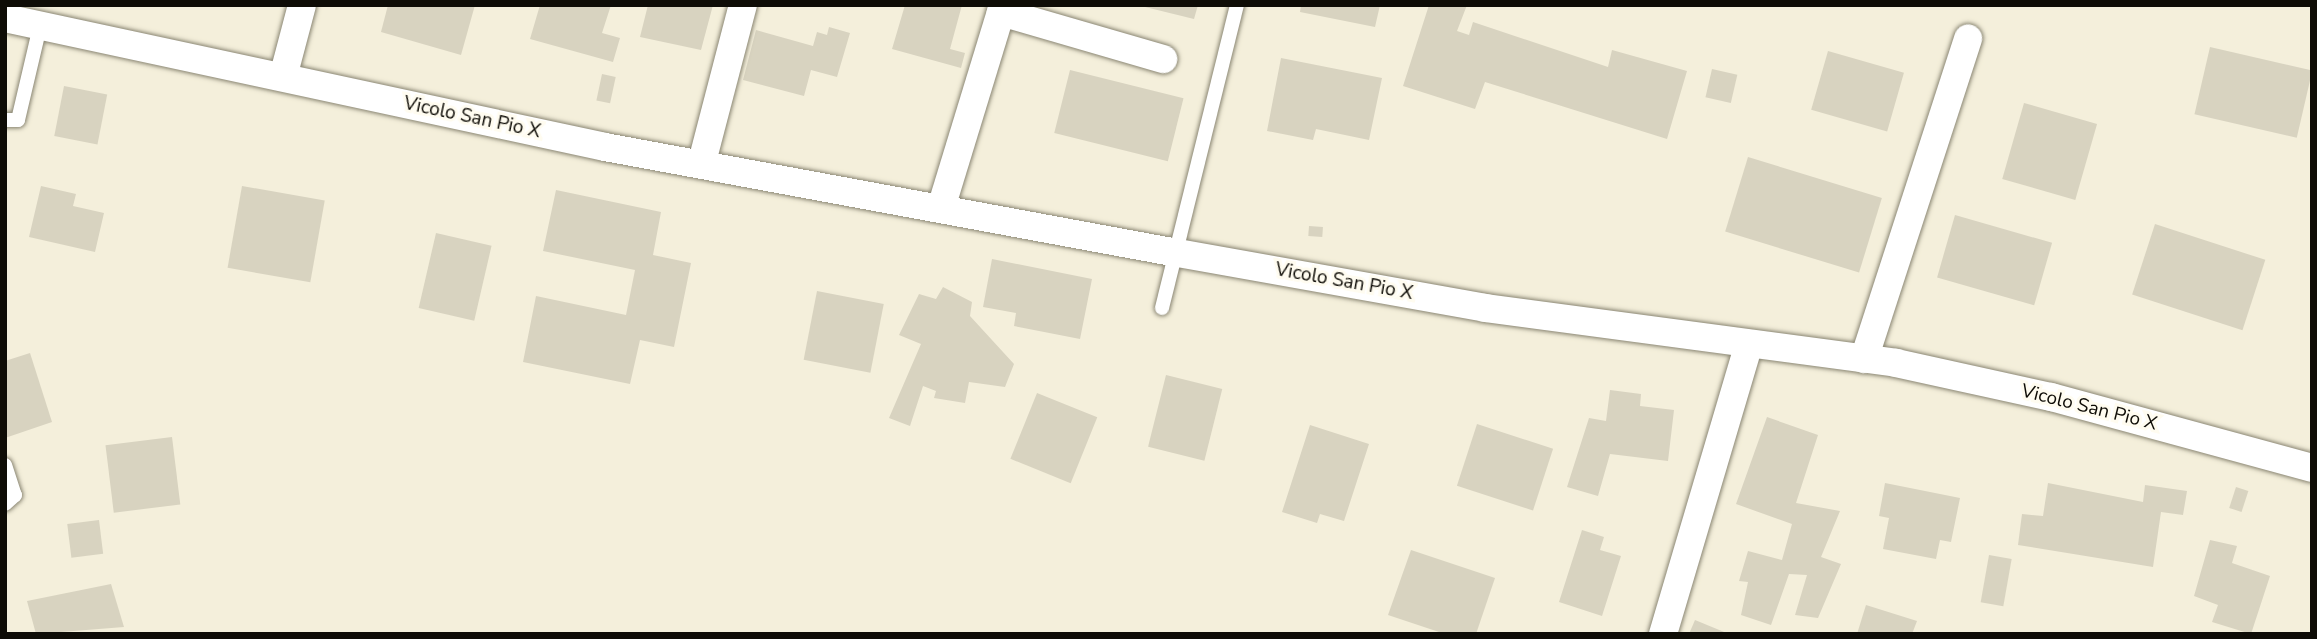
<!DOCTYPE html>
<html>
<head>
<meta charset="utf-8">
<style>
  body { margin:0 }
  #map { position:relative; width:2317px; height:639px; overflow:hidden; background:#f4efdb; font-family:"Nunito Sans",sans-serif }
  div>[style] { position:absolute }
  [style*='--x'] { left:calc(var(--x)*1px); top:calc(var(--y)*1px); width:calc(var(--w)*1px); rotate:calc(var(--a)*1deg) }
  .building>* { inset:0; background:#d8d3c0; transform-origin:0 0 }
  .roads { filter:drop-shadow(0 0 2px #8a8673) drop-shadow(0 0 2px #8a8673) }
  .lane>* { height:14px; margin:-7px; padding:0 7px; transform-origin:7px; border-radius:7px; background:#fff }
  .street>* { height:28px; margin:-14px; padding:0 14px; transform-origin:14px; border-radius:14px; background:#fff }
  span { translate:-50% -50%; white-space:nowrap; text-align:center; line-height:1.15; -webkit-text-stroke:6px #fffcf0; paint-order:stroke }
  .street-label { font-size:19px; color:#0e0c06 }
  .frame { position:absolute; inset:0; border:7px solid #0e0c06; pointer-events:none }
</style>
</head>
<body>
<div id="map">
  <div class="building">
    <div style="clip-path:polygon(388px 5px,475px 5px,461px 55px,381px 32px)"></div>
    <div style="clip-path:polygon(540px 5px,611px 5px,602px 33px,620px 38px,613px 62px,530px 39px)"></div>
    <div style="clip-path:polygon(648px 5px,713px 5px,701px 50px,640px 37px)"></div>
    <div style="clip-path:polygon(905px 5px,962px 5px,950px 49px,965px 53px,961px 68px,892px 49px)"></div>
    <div style="clip-path:polygon(1137px 5px,1198px 5px,1194px 19px)"></div>
    <div style="clip-path:polygon(1301px 5px,1380px 5px,1375px 27px,1300px 12px)"></div>
    <div style="clip-path:polygon(1429px 5px,1467px 5px,1457px 31px,1469px 35px,1473px 22px,1608px 67px,1612px 50px,1687px 71px,1667px 139px,1485px 82px,1475px 109px,1403px 86px)"></div>
    <div style="clip-path:polygon(829px 27px,850px 33px,837px 77px,811px 70px,804px 96px,743px 80px,756px 30px,813px 46px,817px 32px,827px 35px)"></div>
    <div style="left:2210px;top:47px;width:105px;height:69px;rotate:13deg"></div>
    <div style="left:1828px;top:51px;width:79px;height:61px;rotate:16deg"></div>
    <div style="clip-path:polygon(1281px 58px,1382px 78px,1369px 140px,1316px 129px,1313px 140px,1267px 131px)"></div>
    <div style="left:1712px;top:69px;width:26px;height:29px;rotate:13deg"></div>
    <div style="left:1070px;top:70px;width:117px;height:65px;rotate:14deg"></div>
    <div style="left:602px;top:74px;width:14px;height:27px;rotate:12deg"></div>
    <div style="left:64px;top:86px;width:44px;height:51px;rotate:11deg"></div>
    <div style="left:2024px;top:103px;width:76px;height:79px;rotate:16deg"></div>
    <div style="left:1748px;top:157px;width:140px;height:78px;rotate:17deg"></div>
    <div style="clip-path:polygon(41px 186px,76px 194px,73px 206px,104px 213px,95px 252px,29px 237px)"></div>
    <div style="left:242px;top:186px;width:84px;height:83px;rotate:10deg"></div>
    <div style="clip-path:polygon(556px 190px,661px 212px,653px 255px,691px 263px,674px 347px,640px 340px,630px 384px,523px 362px,536px 296px,626px 315px,635px 270px,543px 251px)"></div>
    <div style="left:1955px;top:215px;width:101px;height:65px;rotate:16deg"></div>
    <div style="left:2155px;top:224px;width:116px;height:74px;rotate:18deg"></div>
    <div style="left:1309px;top:226px;width:14px;height:10px;rotate:4deg"></div>
    <div style="left:436px;top:233px;width:57px;height:77px;rotate:13deg"></div>
    <div style="clip-path:polygon(992px 259px,1092px 279px,1080px 339px,1014px 326px,1016px 313px,983px 307px)"></div>
    <div style="clip-path:polygon(943px 287px,972px 302px,970px 316px,1014px 364px,1005px 387px,969px 382px,965px 403px,934px 398px,936px 391px,923px 386px,910px 426px,889px 418px,921px 344px,899px 335px,919px 294px,936px 299px)"></div>
    <div style="left:817px;top:291px;width:68px;height:70px;rotate:11deg"></div>
    <div style="clip-path:polygon(30px 353px,52px 422px,5px 438px,5px 361px)"></div>
    <div style="left:1166px;top:375px;width:58px;height:74px;rotate:14deg"></div>
    <div style="clip-path:polygon(1610px 390px,1641px 394px,1640px 406px,1674px 410px,1668px 461px,1610px 454px,1598px 496px,1567px 487px,1589px 418px,1606px 421px)"></div>
    <div style="left:1037px;top:393px;width:65px;height:71px;rotate:22deg"></div>
    <div style="clip-path:polygon(1767px 417px,1818px 435px,1796px 503px,1840px 511px,1821px 557px,1841px 564px,1818px 618px,1795px 615px,1807px 575px,1789px 574px,1771px 625px,1741px 615px,1748px 582px,1739px 581px,1748px 551px,1782px 560px,1792px 524px,1736px 504px)"></div>
    <div style="left:1477px;top:424px;width:80px;height:65px;rotate:18deg"></div>
    <div style="clip-path:polygon(1310px 425px,1369px 444px,1344px 521px,1320px 514px,1317px 523px,1282px 512px)"></div>
    <div style="left:172px;top:437px;width:68px;height:67px;rotate:83deg"></div>
    <div style="clip-path:polygon(1885px 483px,1960px 498px,1951px 542px,1940px 540px,1936px 559px,1883px 549px,1889px 518px,1879px 516px)"></div>
    <div style="clip-path:polygon(2048px 483px,2143px 502px,2145px 485px,2187px 491px,2183px 515px,2161px 512px,2153px 567px,2018px 545px,2022px 514px,2043px 516px)"></div>
    <div style="left:2236px;top:487px;width:13px;height:22px;rotate:18deg"></div>
    <div style="left:99px;top:520px;width:34px;height:32px;rotate:83deg"></div>
    <div style="clip-path:polygon(1582px 530px,1604px 537px,1600px 550px,1621px 556px,1602px 616px,1559px 602px)"></div>
    <div style="clip-path:polygon(2210px 540px,2237px 546px,2232px 563px,2270px 576px,2251px 634px,2212px 622px,2218px 605px,2194px 596px)"></div>
    <div style="clip-path:polygon(1411px 550px,1495px 578px,1476px 634px,1445px 634px,1388px 615px)"></div>
    <div style="left:1989px;top:555px;width:23px;height:48px;rotate:10deg"></div>
    <div style="clip-path:polygon(111px 584px,124px 627px,36px 634px,27px 601px)"></div>
    <div style="clip-path:polygon(1866px 605px,1917px 621px,1912px 634px,1857px 634px)"></div>
    <div style="clip-path:polygon(1695px 620px,1729px 634px,1689px 634px)"></div>
  </div>
  <div class="roads">
    <div class="lane">
      <div style="--x:5;--y:120;--w:13;--a:0"></div>
      <div style="--x:18;--y:120;--w:97;--a:-76.8"></div>
      <div style="--x:1162;--y:308;--w:312;--a:-76.1"></div>
      <div style="--x:5;--y:465;--w:32;--a:72"></div>
      <div style="--x:15;--y:495;--w:13;--a:138"></div>
    </div>
    <div class="street">
      <div style="--x:1001;--y:12;--w:169;--a:16.2"></div>
      <div style="--x:5;--y:18;--w:614;--a:12.13"></div>
      <div style="--x:605;--y:147;--w:577;--a:10.49"></div>
      <div style="--x:1172;--y:252;--w:318;--a:10.1"></div>
      <div style="--x:1485;--y:308;--w:415;--a:7.6"></div>
      <div style="--x:1896;--y:363;--w:159;--a:12.4"></div>
      <div style="--x:2051;--y:397;--w:270;--a:15.2"></div>
      <div style="--x:283;--y:77;--w:74;--a:-75.2"></div>
      <div style="--x:702;--y:162;--w:162;--a:-75.4"></div>
      <div style="--x:941;--y:208;--w:212;--a:-73"></div>
      <div style="--x:1864;--y:359;--w:337;--a:-72"></div>
      <div style="--x:1663;--y:634;--w:302;--a:-73.5"></div>
    </div>
  </div>
  <div class="street-label">
    <span style="left:472px;top:118px;rotate:12deg">Vicolo San Pio X</span>
    <span style="left:1344px;top:282px;rotate:10deg">Vicolo San Pio X</span>
    <span style="left:2089px;top:408px;rotate:14deg">Vicolo San Pio X</span>
  </div>
  <div class="frame"></div>
</div>
</body>
</html>
